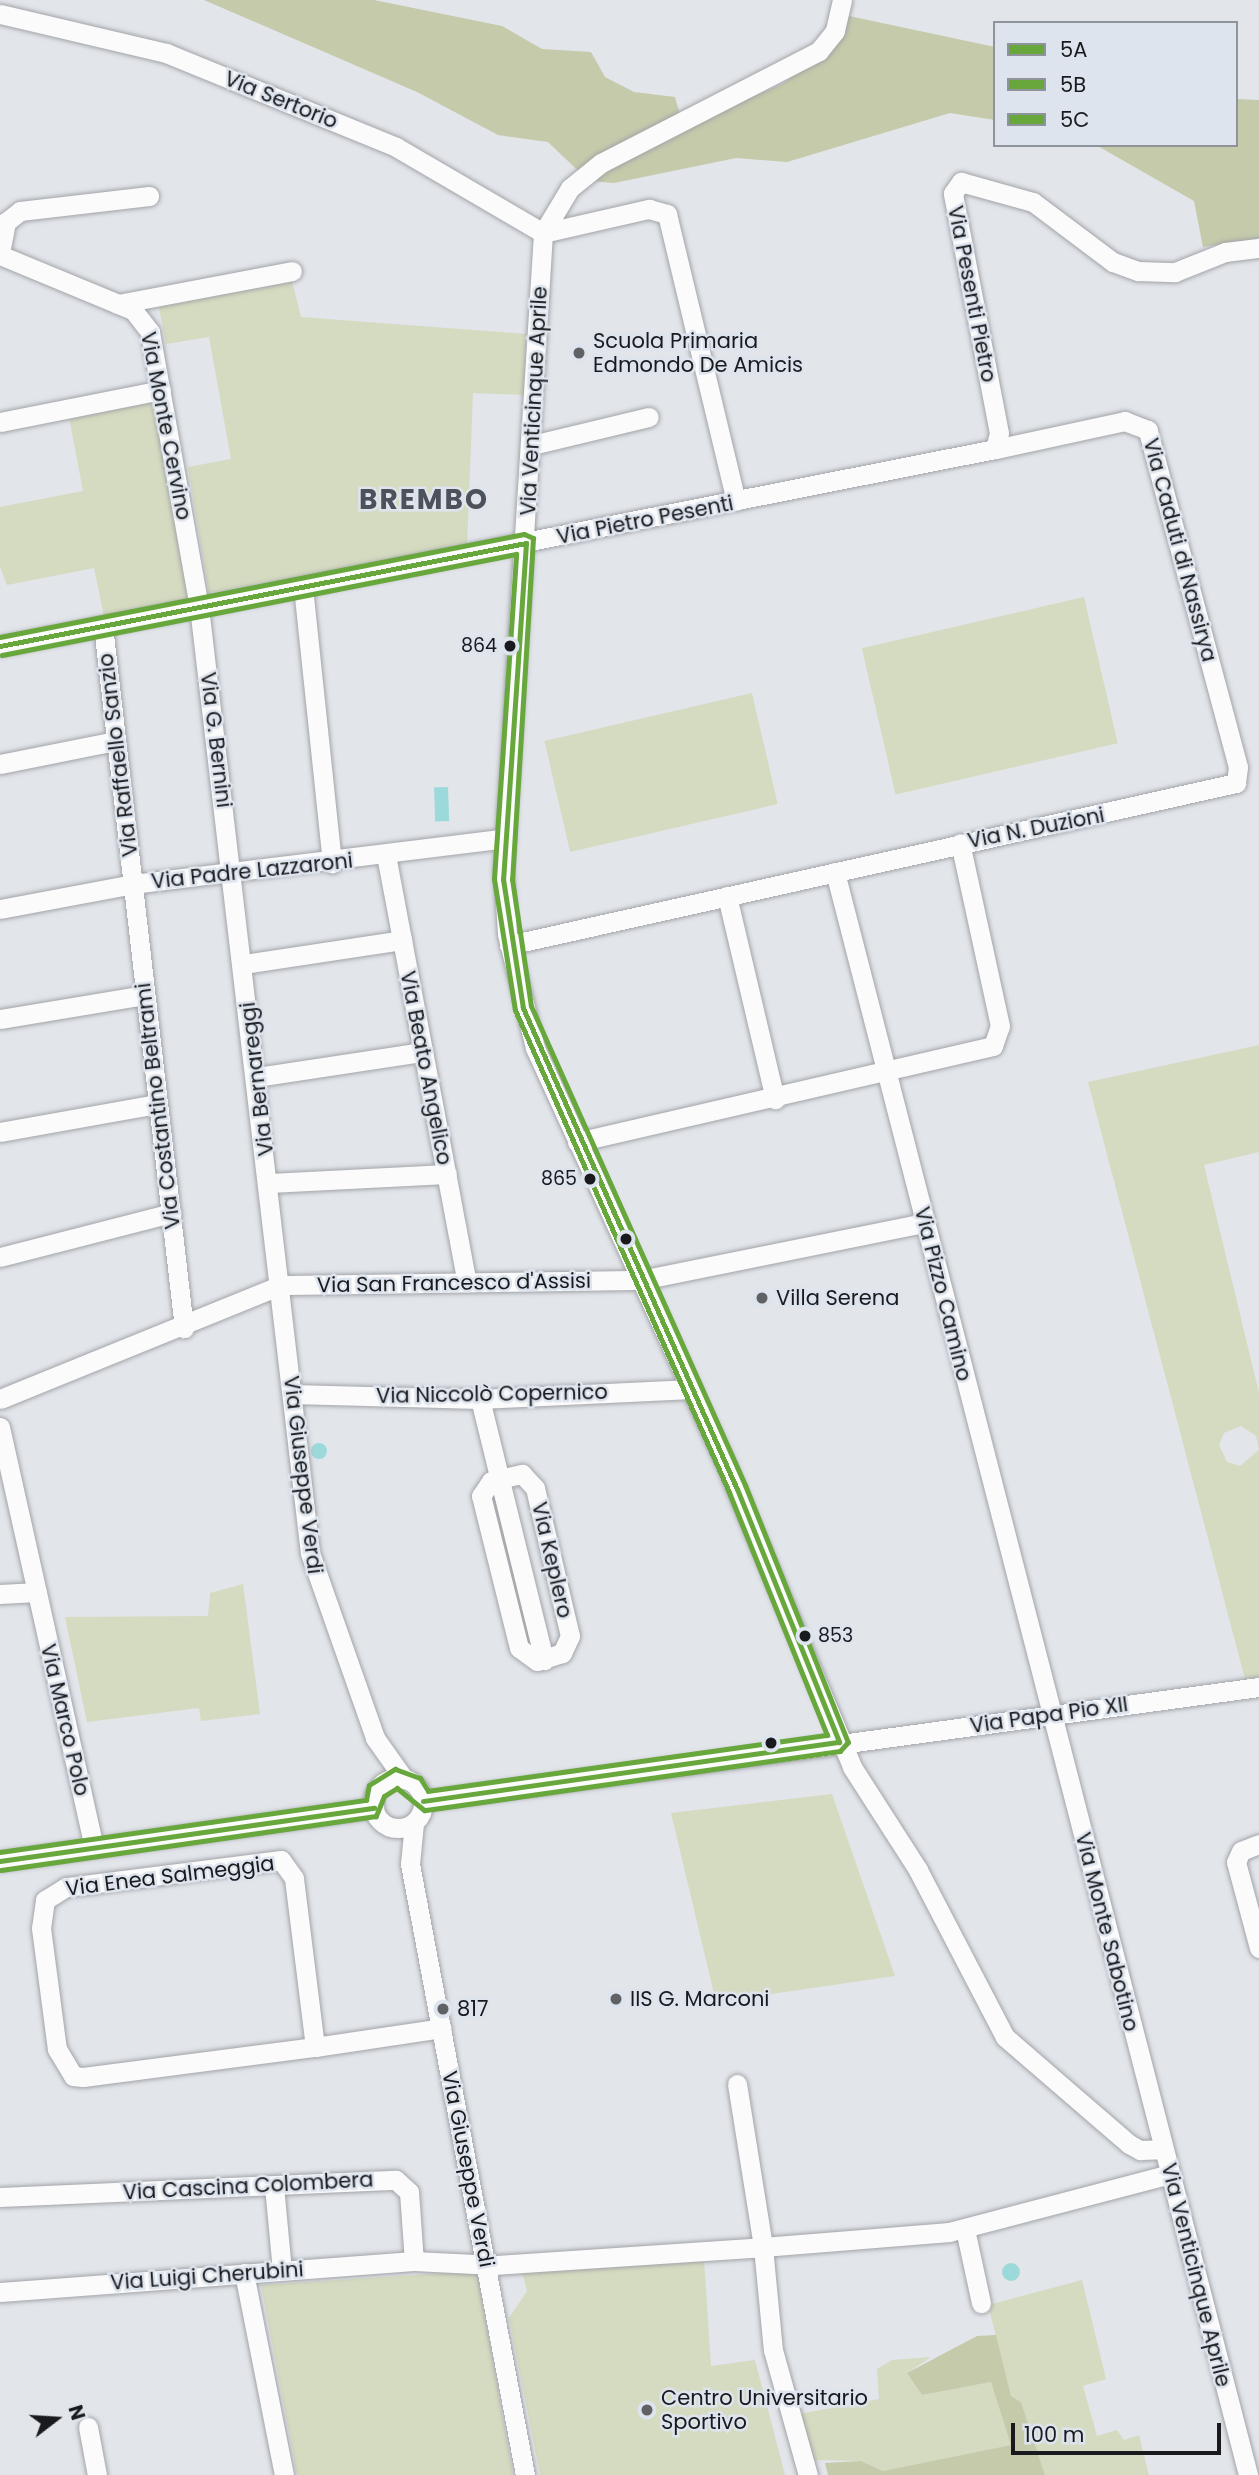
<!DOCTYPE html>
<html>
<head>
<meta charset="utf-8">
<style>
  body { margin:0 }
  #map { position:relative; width:1259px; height:2475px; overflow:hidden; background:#e2e5ea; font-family:Poppins,sans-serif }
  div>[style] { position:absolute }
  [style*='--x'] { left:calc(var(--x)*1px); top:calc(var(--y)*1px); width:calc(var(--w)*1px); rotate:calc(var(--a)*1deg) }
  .green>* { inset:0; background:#d5dbc0; transform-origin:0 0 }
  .forest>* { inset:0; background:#c4caaa }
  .water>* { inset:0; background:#9bd9da; transform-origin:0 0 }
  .round { border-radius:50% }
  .roads { filter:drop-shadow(0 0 2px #a2a4a8) drop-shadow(0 0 2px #a2a4a8) }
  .minor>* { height:19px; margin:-9.5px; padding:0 9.5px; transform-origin:9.5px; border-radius:9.5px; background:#fbfbfc }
  .minor>.ring { margin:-9.5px; padding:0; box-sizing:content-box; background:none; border:19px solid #fbfbfc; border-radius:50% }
  .bus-1>* { height:5px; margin:-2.5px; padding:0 2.5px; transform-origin:2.5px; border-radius:2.5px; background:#68a73c }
  .bus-2>* { height:5px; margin:-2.5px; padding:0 2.5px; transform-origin:2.5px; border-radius:2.5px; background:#68a73c }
  .bus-3>* { height:5px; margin:-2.5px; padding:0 2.5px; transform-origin:2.5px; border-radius:2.5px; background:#68a73c }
  .dots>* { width:19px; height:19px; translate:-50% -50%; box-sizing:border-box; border:4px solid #dee4ed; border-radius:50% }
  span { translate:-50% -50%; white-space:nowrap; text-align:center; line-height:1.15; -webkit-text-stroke:5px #dee4ed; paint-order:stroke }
  .bus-label { font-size:19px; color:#181a1d }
  .right { translate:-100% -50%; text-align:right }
  .left { translate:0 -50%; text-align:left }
  .street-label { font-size:21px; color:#181a1d }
  .poi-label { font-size:21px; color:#181a1d }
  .district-label { font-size:28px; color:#4d5159; font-weight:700; letter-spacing:2px }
  .legend { position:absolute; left:993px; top:21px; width:245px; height:126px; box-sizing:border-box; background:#dee4ed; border:2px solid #8f939a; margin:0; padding:9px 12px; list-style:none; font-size:21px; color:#181a1d }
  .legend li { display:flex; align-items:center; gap:14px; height:35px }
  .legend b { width:35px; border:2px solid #8f939a }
  .north { position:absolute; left:21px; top:2384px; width:70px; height:70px; -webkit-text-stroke:5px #dee4ed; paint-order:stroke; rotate:73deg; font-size:19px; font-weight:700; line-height:28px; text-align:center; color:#181a1d }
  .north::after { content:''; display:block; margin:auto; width:24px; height:32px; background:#181a1d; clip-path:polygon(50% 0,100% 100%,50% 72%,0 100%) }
  .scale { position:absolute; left:1011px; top:2423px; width:210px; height:32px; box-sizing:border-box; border:4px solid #181a1d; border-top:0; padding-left:9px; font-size:21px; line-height:24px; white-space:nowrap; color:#181a1d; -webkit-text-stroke:5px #dee4ed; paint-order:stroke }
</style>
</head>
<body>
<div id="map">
  <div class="green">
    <div style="clip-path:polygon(291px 277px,301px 317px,527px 334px,524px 395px,473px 393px,467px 546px,209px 593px,188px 467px,231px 459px,209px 337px,166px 344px,158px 302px)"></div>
    <div style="clip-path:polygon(153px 401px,191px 599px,104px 616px,94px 568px,7px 585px,0 567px,0 507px,83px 491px,69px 417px)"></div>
    <div style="left:1084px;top:597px;width:150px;height:228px;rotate:77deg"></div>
    <div style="left:752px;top:693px;width:114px;height:213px;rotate:77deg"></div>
    <div style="clip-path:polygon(evenodd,1259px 1045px,1259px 1152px,1204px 1165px,1259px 1393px,1259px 1677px,1245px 1679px,1088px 1082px,1259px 1045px,1241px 1426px,1256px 1436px,1259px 1450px,1240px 1466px,1227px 1462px,1219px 1445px,1224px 1433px,1241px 1426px)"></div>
    <div style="clip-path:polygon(243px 1584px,260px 1714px,201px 1721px,199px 1708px,87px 1722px,65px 1617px,208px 1616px,210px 1593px)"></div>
    <div style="clip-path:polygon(832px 1794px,895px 1976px,716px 2002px,671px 1813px)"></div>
    <div style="clip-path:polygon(704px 2259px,711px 2366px,755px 2360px,785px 2475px,540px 2475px,509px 2318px,527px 2291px,522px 2272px)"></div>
    <div style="clip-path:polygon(477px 2271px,513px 2475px,297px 2475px,261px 2285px)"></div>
    <div style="clip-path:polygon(1082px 2280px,1106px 2379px,1083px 2386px,1097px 2436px,1117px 2430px,1124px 2440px,1139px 2435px,1149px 2475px,1045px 2475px,1021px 2402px,1011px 2396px,988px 2305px)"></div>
    <div style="clip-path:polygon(931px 2357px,907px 2373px,922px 2395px,991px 2382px,1012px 2445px,883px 2471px,861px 2461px,812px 2460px,799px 2414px,879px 2399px,877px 2369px,892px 2360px)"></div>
  </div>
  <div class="forest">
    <div style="clip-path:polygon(204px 0,374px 0,502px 26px,542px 49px,591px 52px,605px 77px,634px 92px,675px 97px,683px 126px,782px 84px,821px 56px,849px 16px,995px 47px,995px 120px,950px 113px,787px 162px,736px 158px,614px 183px,589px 181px,548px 142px,498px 135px,417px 92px)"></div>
    <div style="clip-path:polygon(1236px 99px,1259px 100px,1259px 238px,1203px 247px,1194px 201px,1096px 145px,1236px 145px)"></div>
    <div style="clip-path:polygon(996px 2335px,1011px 2396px,1021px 2402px,1045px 2475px,828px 2475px,825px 2463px,861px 2461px,883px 2471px,1011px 2445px,991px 2382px,922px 2395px,907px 2373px,977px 2336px)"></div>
  </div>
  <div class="water">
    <div style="left:448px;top:787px;width:34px;height:14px;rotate:88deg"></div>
    <div class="round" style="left:311px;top:1443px;width:16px;height:16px"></div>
    <div class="round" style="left:1002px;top:2263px;width:18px;height:18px"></div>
  </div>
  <div class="roads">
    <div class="minor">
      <div style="--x:842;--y:0;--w:32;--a:103"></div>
      <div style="--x:835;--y:31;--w:26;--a:129"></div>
      <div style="--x:819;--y:51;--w:245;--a:152.8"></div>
      <div style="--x:601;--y:163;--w:40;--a:141"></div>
      <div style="--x:570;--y:188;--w:52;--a:121"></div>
      <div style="--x:543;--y:233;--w:638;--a:93.59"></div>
      <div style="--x:503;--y:870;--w:64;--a:86.4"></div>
      <div style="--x:507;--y:934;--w:117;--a:76.2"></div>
      <div style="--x:535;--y:1048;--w:451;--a:65.4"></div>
      <div style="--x:723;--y:1458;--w:335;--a:67.3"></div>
      <div style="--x:852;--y:1767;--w:122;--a:57.3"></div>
      <div style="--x:918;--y:1870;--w:188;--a:62.5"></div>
      <div style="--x:1005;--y:2037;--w:164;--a:40.8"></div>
      <div style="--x:1129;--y:2144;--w:13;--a:29"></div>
      <div style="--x:1140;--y:2150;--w:23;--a:-2"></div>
      <div style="--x:0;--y:14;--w:171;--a:13.2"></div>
      <div style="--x:166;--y:53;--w:248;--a:22.2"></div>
      <div style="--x:396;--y:147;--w:170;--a:30.3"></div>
      <div style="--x:543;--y:233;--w:109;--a:-12.8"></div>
      <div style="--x:649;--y:209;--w:19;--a:16"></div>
      <div style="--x:667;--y:214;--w:295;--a:76.5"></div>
      <div style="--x:0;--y:253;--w:32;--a:-79"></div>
      <div style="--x:6;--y:222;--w:18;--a:-38"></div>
      <div style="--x:20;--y:211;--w:130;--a:-6.6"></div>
      <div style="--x:0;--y:255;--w:144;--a:22.5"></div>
      <div style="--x:133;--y:310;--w:28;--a:52"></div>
      <div style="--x:150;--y:332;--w:279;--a:79.9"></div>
      <div style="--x:199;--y:607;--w:952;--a:83.31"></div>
      <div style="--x:310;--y:1553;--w:196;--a:70.6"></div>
      <div style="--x:375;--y:1738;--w:50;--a:54.7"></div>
      <div style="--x:118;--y:304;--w:177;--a:-10.7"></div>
      <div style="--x:0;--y:422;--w:164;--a:-11.2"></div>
      <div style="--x:532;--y:445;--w:120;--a:-13.5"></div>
      <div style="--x:303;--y:587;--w:278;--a:84"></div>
      <div style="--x:103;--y:626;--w:707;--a:83.42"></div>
      <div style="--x:0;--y:646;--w:1014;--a:-11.2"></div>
      <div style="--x:995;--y:449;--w:16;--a:-76"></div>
      <div style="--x:999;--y:433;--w:244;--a:-100.9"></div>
      <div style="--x:953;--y:193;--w:14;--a:-54"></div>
      <div style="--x:961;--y:182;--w:75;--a:15.5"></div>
      <div style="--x:1033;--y:202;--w:100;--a:36.9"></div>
      <div style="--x:1113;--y:262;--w:27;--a:20"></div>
      <div style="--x:1138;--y:271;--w:37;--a:2"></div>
      <div style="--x:1175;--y:272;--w:54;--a:-21.8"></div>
      <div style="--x:1225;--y:252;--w:34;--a:-7"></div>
      <div style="--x:0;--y:764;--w:117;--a:-11.3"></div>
      <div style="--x:386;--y:855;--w:435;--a:79.3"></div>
      <div style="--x:835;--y:872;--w:1655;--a:75.55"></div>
      <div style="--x:727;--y:896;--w:209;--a:76.7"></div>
      <div style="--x:0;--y:909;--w:135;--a:-10.6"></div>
      <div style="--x:133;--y:884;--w:375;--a:-7"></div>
      <div style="--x:509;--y:945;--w:745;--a:-12.56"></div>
      <div style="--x:1236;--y:783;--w:16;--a:-83"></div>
      <div style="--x:1238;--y:767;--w:349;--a:-105"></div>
      <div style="--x:1148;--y:430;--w:25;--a:-159"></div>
      <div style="--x:1125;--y:421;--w:133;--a:167.8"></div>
      <div style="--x:244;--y:964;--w:160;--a:-8.6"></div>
      <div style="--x:0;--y:1019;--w:147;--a:-9.4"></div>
      <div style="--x:257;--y:1077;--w:168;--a:-8.6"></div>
      <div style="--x:0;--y:1132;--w:159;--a:-10.1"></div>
      <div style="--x:577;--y:1142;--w:427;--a:-13"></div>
      <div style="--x:993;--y:1046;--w:21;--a:-71"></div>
      <div style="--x:1000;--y:1026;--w:187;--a:-102.3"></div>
      <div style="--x:269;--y:1183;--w:178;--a:-2.9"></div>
      <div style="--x:0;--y:1257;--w:177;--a:-14.4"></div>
      <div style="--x:292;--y:1394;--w:188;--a:1.5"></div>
      <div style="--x:480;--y:1399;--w:212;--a:-2.7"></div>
      <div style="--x:0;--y:1399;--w:303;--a:-22.1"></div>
      <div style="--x:281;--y:1285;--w:360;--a:-0.8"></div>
      <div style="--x:641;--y:1280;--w:289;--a:-11.4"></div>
      <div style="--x:480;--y:1399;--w:269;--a:76.2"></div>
      <div style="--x:0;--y:1427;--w:431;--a:77.4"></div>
      <div style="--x:522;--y:1474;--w:19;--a:47"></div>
      <div style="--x:535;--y:1488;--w:152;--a:76.7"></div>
      <div style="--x:570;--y:1636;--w:19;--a:115"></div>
      <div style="--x:562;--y:1653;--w:26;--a:162"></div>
      <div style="--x:537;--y:1661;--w:22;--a:-144"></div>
      <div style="--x:519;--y:1648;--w:157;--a:-104"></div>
      <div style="--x:481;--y:1496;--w:18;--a:-56"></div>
      <div style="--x:491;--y:1481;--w:32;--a:-13"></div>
      <div style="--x:0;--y:1594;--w:37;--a:-3"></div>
      <div class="ring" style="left:373px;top:1778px;width:31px;height:31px"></div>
      <div style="--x:423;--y:1801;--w:844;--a:-7.77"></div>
      <div style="--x:414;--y:1823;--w:41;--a:95.6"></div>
      <div style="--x:410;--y:1864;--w:622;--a:79.34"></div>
      <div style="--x:1259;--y:1844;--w:19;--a:159"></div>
      <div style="--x:1241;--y:1851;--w:12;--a:114"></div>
      <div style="--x:1236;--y:1862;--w:89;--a:75"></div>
      <div style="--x:0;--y:1861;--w:378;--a:-8.1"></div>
      <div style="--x:315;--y:2047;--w:170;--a:-97.1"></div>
      <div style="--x:294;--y:1878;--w:22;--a:-126"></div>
      <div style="--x:281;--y:1860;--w:217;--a:172.8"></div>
      <div style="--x:66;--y:1887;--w:25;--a:148"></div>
      <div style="--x:45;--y:1900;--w:28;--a:98"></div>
      <div style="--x:41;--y:1928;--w:122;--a:82.5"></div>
      <div style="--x:57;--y:2049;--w:31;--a:59"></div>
      <div style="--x:73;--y:2076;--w:10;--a:6"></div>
      <div style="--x:83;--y:2077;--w:234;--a:-7.4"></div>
      <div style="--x:315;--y:2047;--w:128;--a:-8.5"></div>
      <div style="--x:737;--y:2084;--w:165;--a:80.9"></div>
      <div style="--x:763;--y:2247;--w:187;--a:-4.6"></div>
      <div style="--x:949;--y:2232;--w:228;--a:-14.7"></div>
      <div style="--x:274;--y:2186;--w:84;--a:84.6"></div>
      <div style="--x:0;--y:2197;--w:396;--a:-2.5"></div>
      <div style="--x:396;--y:2180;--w:18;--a:43"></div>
      <div style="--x:409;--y:2192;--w:69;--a:85.9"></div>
      <div style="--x:414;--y:2261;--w:81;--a:2.8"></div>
      <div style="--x:495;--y:2265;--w:269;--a:-3.8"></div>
      <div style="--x:763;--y:2247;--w:103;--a:84.5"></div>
      <div style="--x:773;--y:2350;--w:130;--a:74.4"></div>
      <div style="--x:965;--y:2229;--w:76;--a:77.8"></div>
      <div style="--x:244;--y:2273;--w:206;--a:78.8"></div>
      <div style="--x:0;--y:2292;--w:415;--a:-4.3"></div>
      <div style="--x:88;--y:2427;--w:49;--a:79.4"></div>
    </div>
  </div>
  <div class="bus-1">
    <div style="--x:526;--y:543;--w:337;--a:93.9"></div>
    <div style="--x:503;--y:879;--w:131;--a:81.2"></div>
    <div style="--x:523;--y:1008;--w:526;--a:66.02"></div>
    <div style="--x:737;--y:1489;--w:273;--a:68"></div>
    <div style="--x:0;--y:646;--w:536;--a:-11.08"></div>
    <div style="--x:423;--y:1801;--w:420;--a:-8.1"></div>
    <div style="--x:0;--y:1861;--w:378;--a:-8.1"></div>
  </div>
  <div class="bus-2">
    <div style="--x:0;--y:1852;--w:370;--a:-8.1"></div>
    <div style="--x:366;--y:1800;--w:15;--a:-79"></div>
    <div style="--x:369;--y:1785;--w:31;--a:-32"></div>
    <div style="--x:395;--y:1769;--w:27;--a:20"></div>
    <div style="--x:420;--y:1778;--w:15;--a:58"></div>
    <div style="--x:428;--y:1791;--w:403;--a:-8"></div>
    <div style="--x:827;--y:1735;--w:262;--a:-112"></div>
    <div style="--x:729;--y:1492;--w:527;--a:-113.94"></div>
    <div style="--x:515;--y:1010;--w:133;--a:-99.1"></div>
    <div style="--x:494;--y:879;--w:326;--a:-86.1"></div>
    <div style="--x:516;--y:554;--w:524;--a:168.88"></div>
  </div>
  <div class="bus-3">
    <div style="--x:0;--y:637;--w:534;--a:-11.12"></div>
    <div style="--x:524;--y:534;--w:10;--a:24"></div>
    <div style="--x:533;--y:538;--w:342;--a:93.5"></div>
    <div style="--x:512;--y:879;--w:128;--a:81.5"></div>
    <div style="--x:531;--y:1006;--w:525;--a:65.93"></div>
    <div style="--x:745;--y:1485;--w:277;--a:68.2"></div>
    <div style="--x:848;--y:1742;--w:12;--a:132"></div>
    <div style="--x:840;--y:1751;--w:420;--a:171.9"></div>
    <div style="--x:424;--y:1810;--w:35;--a:-141"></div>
    <div style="--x:397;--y:1788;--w:15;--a:148"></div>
    <div style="--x:384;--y:1796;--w:22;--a:112"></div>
    <div style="--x:376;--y:1816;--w:379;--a:171.8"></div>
  </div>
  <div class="dots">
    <div style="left:579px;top:353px;background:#5f6165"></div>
    <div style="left:510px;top:646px;background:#181a1d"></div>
    <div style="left:590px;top:1179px;background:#181a1d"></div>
    <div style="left:626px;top:1239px;background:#181a1d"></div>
    <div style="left:762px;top:1298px;background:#5f6165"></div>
    <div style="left:805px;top:1636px;background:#181a1d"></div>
    <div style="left:771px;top:1743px;background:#181a1d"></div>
    <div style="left:616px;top:1999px;background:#5f6165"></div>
    <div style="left:443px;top:2009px;background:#5f6165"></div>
    <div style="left:647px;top:2410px;background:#5f6165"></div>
  </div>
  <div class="bus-label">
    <span class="right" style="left:497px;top:646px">864</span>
    <span class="right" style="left:577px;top:1179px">865</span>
    <span class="left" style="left:818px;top:1636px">853</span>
  </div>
  <div class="street-label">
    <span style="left:281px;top:100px;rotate:22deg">Via Sertorio</span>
    <span style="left:972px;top:294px;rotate:79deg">Via Pesenti Pietro</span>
    <span style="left:534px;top:401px;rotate:-87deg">Via Venticinque Aprile</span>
    <span style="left:166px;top:426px;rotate:79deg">Via Monte Cervino</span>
    <span style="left:645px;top:520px;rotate:-11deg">Via Pietro Pesenti</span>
    <span style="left:1180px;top:550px;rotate:75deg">Via Caduti di Nassirya</span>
    <span style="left:216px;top:740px;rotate:83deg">Via G. Bernini</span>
    <span style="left:118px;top:755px;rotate:-97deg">Via Raffaello Sanzio</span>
    <span style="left:1036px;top:828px;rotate:-11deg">Via N. Duzioni</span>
    <span style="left:252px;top:871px;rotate:-6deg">Via Padre Lazzaroni</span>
    <span style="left:426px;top:1068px;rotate:79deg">Via Beato Angelico</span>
    <span style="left:257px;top:1079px;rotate:-97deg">Via Bernareggi</span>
    <span style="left:158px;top:1106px;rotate:-97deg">Via Costantino Beltrami</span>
    <span style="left:454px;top:1283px;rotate:-1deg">Via San Francesco d'Assisi</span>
    <span style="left:943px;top:1294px;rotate:76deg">Via Pizzo Camino</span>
    <span style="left:492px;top:1394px;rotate:-1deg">Via Niccolò Copernico</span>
    <span style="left:303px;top:1475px;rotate:83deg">Via Giuseppe Verdi</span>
    <span style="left:552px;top:1560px;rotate:77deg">Via Keplero</span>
    <span style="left:1049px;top:1715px;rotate:-8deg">Via Papa Pio XII</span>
    <span style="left:65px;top:1720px;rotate:77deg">Via Marco Polo</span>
    <span style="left:170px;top:1876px;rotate:-7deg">Via Enea Salmeggia</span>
    <span style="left:1107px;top:1932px;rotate:76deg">Via Monte Sabotino</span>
    <span style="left:468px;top:2169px;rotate:79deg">Via Giuseppe Verdi</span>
    <span style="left:248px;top:2186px;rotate:-3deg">Via Cascina Colombera</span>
    <span style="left:1196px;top:2275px;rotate:76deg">Via Venticinque Aprile</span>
    <span style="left:207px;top:2276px;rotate:-4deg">Via Luigi Cherubini</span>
  </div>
  <div class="poi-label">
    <span class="left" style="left:593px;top:353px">Scuola Primaria<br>Edmondo De Amicis</span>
    <span class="left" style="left:776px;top:1298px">Villa Serena</span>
    <span class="left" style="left:630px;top:1999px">IIS G. Marconi</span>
    <span class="left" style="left:457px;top:2009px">817</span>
    <span class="left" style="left:661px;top:2410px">Centro Universitario<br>Sportivo</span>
  </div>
  <div class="district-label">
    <span style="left:424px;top:500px">BREMBO</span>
  </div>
  <ul class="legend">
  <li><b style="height:9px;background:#68a73c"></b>5A</li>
  <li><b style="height:9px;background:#68a73c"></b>5B</li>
  <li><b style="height:9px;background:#68a73c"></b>5C</li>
  </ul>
  <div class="north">N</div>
  <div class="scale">100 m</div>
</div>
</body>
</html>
